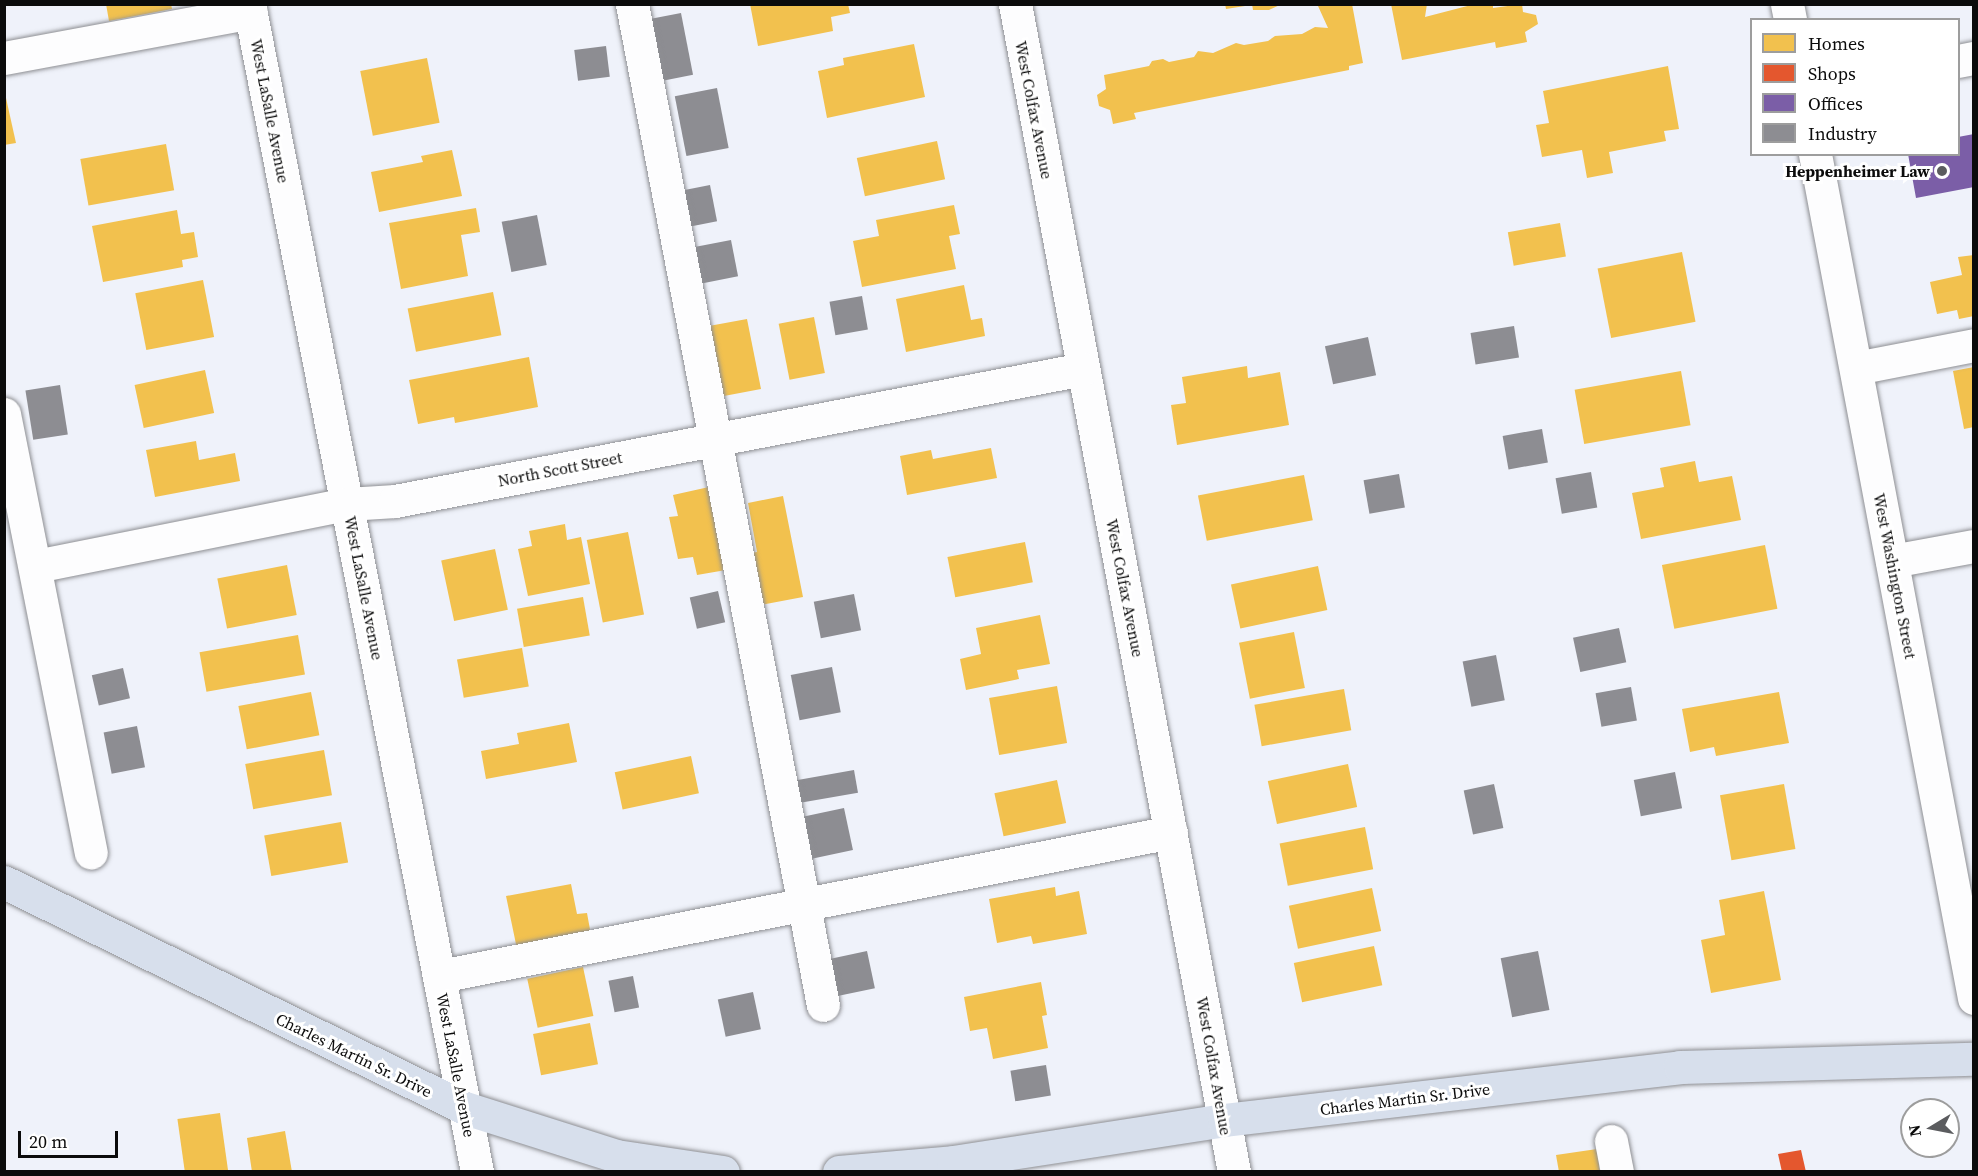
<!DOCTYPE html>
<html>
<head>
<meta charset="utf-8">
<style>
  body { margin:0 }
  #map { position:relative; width:1978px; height:1176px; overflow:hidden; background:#eff2fa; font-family:"Source Serif 4",serif }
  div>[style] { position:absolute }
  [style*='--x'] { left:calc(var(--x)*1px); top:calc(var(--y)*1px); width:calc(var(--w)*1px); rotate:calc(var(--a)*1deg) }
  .homes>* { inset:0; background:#f2c14e; transform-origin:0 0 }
  .shops>* { inset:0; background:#e4572e }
  .offices>* { inset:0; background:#7b5ea7 }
  .industry>* { inset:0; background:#8d8d92; transform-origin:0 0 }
  .roads { filter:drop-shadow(0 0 2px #8e8f93) drop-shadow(0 0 2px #8e8f93) }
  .minor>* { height:33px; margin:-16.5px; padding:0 16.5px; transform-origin:16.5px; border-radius:16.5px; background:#fdfdfe }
  .major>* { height:33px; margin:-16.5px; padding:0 16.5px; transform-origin:16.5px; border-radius:16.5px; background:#d7dfec }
  .dots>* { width:16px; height:16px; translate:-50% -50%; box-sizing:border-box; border:3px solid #fff; border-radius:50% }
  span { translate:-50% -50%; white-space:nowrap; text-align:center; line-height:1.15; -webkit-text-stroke:6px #fff; paint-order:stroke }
  .street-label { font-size:16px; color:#0b0b0b }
  .poi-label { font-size:16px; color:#0b0b0b; font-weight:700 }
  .right { translate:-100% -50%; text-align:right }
  .frame { position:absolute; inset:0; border:6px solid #0b0b0b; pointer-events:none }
  .legend { position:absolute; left:1750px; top:18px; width:210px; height:138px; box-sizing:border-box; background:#fff; border:2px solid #9d9d9d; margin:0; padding:8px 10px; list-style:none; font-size:18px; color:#0b0b0b }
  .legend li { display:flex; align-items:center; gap:12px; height:30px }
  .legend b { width:30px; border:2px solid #9d9d9d }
  .north { position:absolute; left:1900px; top:1098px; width:60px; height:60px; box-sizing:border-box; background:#fff; border:2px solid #9d9d9d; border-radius:50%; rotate:260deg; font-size:16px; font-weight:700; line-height:24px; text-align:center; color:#0b0b0b }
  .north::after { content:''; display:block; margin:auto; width:21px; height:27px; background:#5b5c5f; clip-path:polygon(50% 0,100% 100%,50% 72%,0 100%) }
  .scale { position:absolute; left:18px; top:1131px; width:100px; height:27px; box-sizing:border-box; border:3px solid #0b0b0b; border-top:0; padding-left:8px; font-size:18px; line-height:21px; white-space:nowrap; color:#0b0b0b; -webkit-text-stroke:4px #fff; paint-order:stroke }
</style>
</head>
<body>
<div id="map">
  <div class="homes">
    <div style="clip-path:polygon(106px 4px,171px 4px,172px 9px,109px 21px)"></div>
    <div style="clip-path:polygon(750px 4px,848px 4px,850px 13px,831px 17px,833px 31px,758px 46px)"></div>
    <div style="clip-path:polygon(1225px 4px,1245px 4px,1245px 6px,1226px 9px)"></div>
    <div style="clip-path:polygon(1252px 4px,1282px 4px,1269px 10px,1253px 10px)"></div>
    <div style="clip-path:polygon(1324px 4px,1352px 4px,1363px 63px,1349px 66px,1349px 70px,1134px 113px,1136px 119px,1113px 124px,1110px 110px,1099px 106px,1097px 95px,1106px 89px,1104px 75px,1149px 66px,1152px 61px,1163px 59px,1169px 62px,1194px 57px,1198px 51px,1213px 53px,1236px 43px,1244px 45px,1268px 41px,1275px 36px,1302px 34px,1315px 27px,1328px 28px,1318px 6px)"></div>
    <div style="clip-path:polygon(1391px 4px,1427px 4px,1425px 17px,1475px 4px,1493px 5px,1493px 8px,1522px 4px,1523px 12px,1536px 15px,1538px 24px,1525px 32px,1527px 42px,1496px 48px,1495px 42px,1402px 60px)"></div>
    <div style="clip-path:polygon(914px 44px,925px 97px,827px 118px,818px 71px,844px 65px,843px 58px)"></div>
    <div style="left:427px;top:58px;width:66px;height:68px;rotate:79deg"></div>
    <div style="clip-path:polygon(1668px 66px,1679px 129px,1664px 131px,1666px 141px,1609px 152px,1613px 173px,1587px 178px,1582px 150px,1542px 157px,1536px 125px,1549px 123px,1543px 91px)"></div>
    <div style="clip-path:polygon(4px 89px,16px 143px,4px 145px)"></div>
    <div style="left:937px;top:141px;width:39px;height:82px;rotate:78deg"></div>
    <div style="left:166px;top:144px;width:47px;height:87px;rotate:80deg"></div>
    <div style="clip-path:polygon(452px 150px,462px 196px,379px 212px,371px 172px,423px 162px,421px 156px)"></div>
    <div style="clip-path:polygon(954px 205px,960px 234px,949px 236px,956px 269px,862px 287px,853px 241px,879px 236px,876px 220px)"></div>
    <div style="clip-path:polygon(476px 208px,480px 232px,461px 235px,468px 276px,401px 289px,389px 223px)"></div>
    <div style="clip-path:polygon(177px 210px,181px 234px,194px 232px,198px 257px,182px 260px,183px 267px,103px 282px,92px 226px)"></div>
    <div style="left:1560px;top:223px;width:34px;height:53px;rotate:80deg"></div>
    <div style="left:1682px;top:252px;width:71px;height:86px;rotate:79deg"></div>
    <div style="clip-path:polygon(1974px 255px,1974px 316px,1959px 319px,1957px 310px,1937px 314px,1930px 282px,1962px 275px,1958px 257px)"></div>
    <div style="left:203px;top:280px;width:58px;height:69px;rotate:79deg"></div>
    <div style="clip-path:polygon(964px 285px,971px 320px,982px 318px,985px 336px,906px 352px,896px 299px)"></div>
    <div style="left:493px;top:292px;width:44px;height:87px;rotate:79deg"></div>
    <div style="left:814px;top:317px;width:57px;height:36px;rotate:79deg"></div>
    <div style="clip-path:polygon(747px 319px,761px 389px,724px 396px,698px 328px)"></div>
    <div style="clip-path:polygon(529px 357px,538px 407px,455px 423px,454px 417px,418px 424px,409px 380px)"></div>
    <div style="clip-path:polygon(1247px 366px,1248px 378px,1280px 372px,1289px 425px,1177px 445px,1171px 405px,1186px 403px,1182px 377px)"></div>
    <div style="clip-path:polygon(1974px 367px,1974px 427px,1964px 429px,1953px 371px)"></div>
    <div style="left:205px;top:370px;width:44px;height:72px;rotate:78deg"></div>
    <div style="left:1681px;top:371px;width:55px;height:108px;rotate:80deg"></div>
    <div style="clip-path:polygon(196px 441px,199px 460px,235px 453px,240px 481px,155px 497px,146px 450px)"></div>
    <div style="clip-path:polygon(991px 448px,997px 478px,907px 495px,900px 456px,931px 450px,933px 459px)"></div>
    <div style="clip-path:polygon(1695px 461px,1699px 482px,1732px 476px,1741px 520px,1641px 539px,1632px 493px,1664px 487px,1660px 468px)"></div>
    <div style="left:1304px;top:475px;width:46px;height:108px;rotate:79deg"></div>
    <div style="clip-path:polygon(709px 487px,726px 570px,697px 575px,693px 557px,678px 559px,669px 517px,678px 516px,673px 495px)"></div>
    <div style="clip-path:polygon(783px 496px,803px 597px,761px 605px,751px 553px,757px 552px,748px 503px)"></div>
    <div style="clip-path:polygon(565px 524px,567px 540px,581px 537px,590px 584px,528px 596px,518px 549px,532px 546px,529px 531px)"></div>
    <div style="left:628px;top:532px;width:84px;height:42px;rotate:79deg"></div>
    <div style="left:1025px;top:542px;width:41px;height:79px;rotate:79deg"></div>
    <div style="left:1765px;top:545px;width:65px;height:105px;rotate:79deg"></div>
    <div style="left:495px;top:549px;width:62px;height:55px;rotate:78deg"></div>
    <div style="left:287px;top:565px;width:51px;height:71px;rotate:79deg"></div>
    <div style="left:1318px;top:566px;width:45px;height:89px;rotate:78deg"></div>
    <div style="left:583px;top:597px;width:39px;height:67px;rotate:80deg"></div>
    <div style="clip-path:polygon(1040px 615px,1050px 664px,1017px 670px,1019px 679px,966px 690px,960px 659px,981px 654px,976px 628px)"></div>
    <div style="left:1294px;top:632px;width:57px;height:56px;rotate:79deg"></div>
    <div style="left:298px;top:635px;width:40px;height:100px;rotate:80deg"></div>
    <div style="left:522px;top:648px;width:39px;height:66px;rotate:80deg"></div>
    <div style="left:1057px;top:686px;width:58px;height:69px;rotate:80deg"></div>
    <div style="left:1344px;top:689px;width:42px;height:91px;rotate:80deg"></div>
    <div style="left:311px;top:692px;width:44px;height:74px;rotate:79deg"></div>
    <div style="clip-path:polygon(1779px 692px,1789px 743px,1716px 756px,1714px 747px,1690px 752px,1682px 709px)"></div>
    <div style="clip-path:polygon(569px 723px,577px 762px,486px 779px,481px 751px,519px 744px,517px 733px)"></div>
    <div style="left:324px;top:750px;width:46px;height:80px;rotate:80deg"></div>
    <div style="left:691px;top:756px;width:38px;height:78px;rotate:78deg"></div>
    <div style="left:1348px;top:764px;width:44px;height:82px;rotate:78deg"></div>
    <div style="left:1057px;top:780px;width:44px;height:64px;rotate:78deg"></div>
    <div style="left:1784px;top:784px;width:66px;height:65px;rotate:80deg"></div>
    <div style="left:341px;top:822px;width:41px;height:78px;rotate:80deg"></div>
    <div style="left:1365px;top:827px;width:43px;height:87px;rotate:79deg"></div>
    <div style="clip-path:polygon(571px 884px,577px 914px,587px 913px,591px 935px,517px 949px,506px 896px)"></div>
    <div style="clip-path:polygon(1055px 887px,1056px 896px,1079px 891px,1087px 934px,1033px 944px,1031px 936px,997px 943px,989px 899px)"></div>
    <div style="left:1372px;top:888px;width:44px;height:85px;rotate:78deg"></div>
    <div style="clip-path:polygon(1764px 891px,1781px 980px,1711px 993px,1701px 940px,1725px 935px,1719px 900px)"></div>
    <div style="left:1374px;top:946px;width:40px;height:82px;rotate:78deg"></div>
    <div style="left:583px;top:967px;width:50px;height:57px;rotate:78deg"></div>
    <div style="clip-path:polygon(1041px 982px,1047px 1015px,1042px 1016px,1048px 1048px,993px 1059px,987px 1028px,970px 1031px,964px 997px)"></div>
    <div style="left:590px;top:1023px;width:42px;height:58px;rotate:79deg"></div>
    <div style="left:220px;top:1113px;width:59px;height:43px;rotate:82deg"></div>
    <div style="clip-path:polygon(285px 1131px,292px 1172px,252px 1172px,247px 1138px)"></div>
    <div style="clip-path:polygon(1597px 1149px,1600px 1172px,1559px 1172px,1556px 1155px)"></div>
  </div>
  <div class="shops">
    <div style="clip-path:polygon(1801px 1150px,1806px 1172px,1782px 1172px,1778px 1154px)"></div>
  </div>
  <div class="offices">
    <div style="clip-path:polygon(1974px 134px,1974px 187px,1916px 198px,1908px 154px,1958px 154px,1958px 137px)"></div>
  </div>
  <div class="industry">
    <div style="left:681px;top:13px;width:63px;height:41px;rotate:79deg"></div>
    <div style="left:606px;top:46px;width:31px;height:32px;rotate:83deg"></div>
    <div style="left:717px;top:88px;width:61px;height:43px;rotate:79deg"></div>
    <div style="left:710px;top:185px;width:37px;height:31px;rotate:79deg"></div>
    <div style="left:537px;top:215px;width:51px;height:36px;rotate:79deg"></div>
    <div style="left:731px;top:240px;width:37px;height:41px;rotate:79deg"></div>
    <div style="left:862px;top:296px;width:34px;height:33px;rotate:80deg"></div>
    <div style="left:1514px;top:326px;width:32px;height:44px;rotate:81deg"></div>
    <div style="left:1368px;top:337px;width:39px;height:44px;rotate:78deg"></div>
    <div style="left:60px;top:385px;width:50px;height:35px;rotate:81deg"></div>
    <div style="left:1542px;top:429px;width:34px;height:40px;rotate:80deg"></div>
    <div style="left:1591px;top:472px;width:36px;height:36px;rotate:80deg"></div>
    <div style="left:1399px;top:474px;width:34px;height:36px;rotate:80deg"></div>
    <div style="left:718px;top:591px;width:32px;height:29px;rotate:77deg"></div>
    <div style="left:854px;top:594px;width:37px;height:41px;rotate:79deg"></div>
    <div style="left:1619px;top:628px;width:35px;height:47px;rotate:78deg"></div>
    <div style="left:1496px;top:655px;width:46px;height:34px;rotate:79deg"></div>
    <div style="left:832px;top:667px;width:46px;height:42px;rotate:79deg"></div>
    <div style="left:123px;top:668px;width:31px;height:32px;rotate:77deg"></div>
    <div style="left:1631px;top:687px;width:34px;height:36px;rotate:80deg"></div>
    <div style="left:137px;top:726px;width:42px;height:34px;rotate:79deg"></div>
    <div style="left:854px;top:770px;width:23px;height:60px;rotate:80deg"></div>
    <div style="left:1675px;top:772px;width:37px;height:42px;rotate:79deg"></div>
    <div style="left:1494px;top:784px;width:45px;height:31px;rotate:78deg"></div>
    <div style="left:844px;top:808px;width:43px;height:42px;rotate:78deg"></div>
    <div style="left:867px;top:951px;width:38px;height:43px;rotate:78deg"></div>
    <div style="left:1538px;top:951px;width:60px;height:38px;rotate:79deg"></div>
    <div style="left:633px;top:976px;width:32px;height:25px;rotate:79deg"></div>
    <div style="left:753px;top:992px;width:38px;height:36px;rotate:78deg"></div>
    <div style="left:1046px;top:1065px;width:31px;height:36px;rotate:81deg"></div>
  </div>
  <div class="roads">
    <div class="minor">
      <div style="--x:249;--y:4;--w:1190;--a:78.95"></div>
      <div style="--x:632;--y:4;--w:1019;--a:79.2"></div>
      <div style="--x:1015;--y:4;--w:1188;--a:79.38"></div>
      <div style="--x:1787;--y:4;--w:16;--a:79"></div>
      <div style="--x:4;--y:58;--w:251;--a:-10.5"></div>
      <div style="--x:1958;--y:61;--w:16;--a:-11"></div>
      <div style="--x:1815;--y:154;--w:859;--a:79.33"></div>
      <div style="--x:1856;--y:368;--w:120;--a:-11"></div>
      <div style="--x:4;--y:414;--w:447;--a:78.8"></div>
      <div style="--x:1892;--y:561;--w:83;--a:-10.4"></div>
      <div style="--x:36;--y:566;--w:317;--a:-11.3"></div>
      <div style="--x:347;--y:504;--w:48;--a:-3.6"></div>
      <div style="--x:395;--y:501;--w:701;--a:-10.86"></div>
      <div style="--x:440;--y:976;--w:745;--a:-11.14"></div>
      <div style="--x:1611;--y:1141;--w:32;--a:79"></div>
    </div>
    <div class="major">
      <div style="--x:4;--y:882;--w:513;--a:26.12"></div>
      <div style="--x:465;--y:1108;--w:158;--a:17.6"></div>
      <div style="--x:616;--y:1156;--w:108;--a:8.5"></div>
      <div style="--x:839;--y:1172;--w:114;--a:-5"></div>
      <div style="--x:953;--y:1162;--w:274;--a:-8.8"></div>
      <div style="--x:1224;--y:1120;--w:459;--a:-6.6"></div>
      <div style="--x:1680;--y:1067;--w:294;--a:-1.6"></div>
    </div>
  </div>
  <div class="dots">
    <div style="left:1942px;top:171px;background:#5b5c5f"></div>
  </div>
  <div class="street-label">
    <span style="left:1034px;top:110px;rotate:79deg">West Colfax Avenue</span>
    <span style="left:270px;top:111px;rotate:79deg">West LaSalle Avenue</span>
    <span style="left:560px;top:469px;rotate:-11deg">North Scott Street</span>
    <span style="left:1895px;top:576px;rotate:79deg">West Washington Street</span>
    <span style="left:364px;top:588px;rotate:79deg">West LaSalle Avenue</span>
    <span style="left:1125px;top:588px;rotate:79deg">West Colfax Avenue</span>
    <span style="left:354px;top:1055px;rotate:26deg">Charles Martin Sr. Drive</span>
    <span style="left:456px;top:1065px;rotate:79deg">West LaSalle Avenue</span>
    <span style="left:1214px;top:1066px;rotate:80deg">West Colfax Avenue</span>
    <span style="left:1405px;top:1099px;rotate:-7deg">Charles Martin Sr. Drive</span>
  </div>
  <div class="poi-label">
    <span class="right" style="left:1930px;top:171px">Heppenheimer Law</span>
  </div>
  <div class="frame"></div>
  <ul class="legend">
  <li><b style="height:16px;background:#f2c14e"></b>Homes</li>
  <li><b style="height:16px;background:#e4572e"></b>Shops</li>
  <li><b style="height:16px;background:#7b5ea7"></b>Offices</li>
  <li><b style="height:16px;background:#8d8d92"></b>Industry</li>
  </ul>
  <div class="north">N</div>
  <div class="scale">20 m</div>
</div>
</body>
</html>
